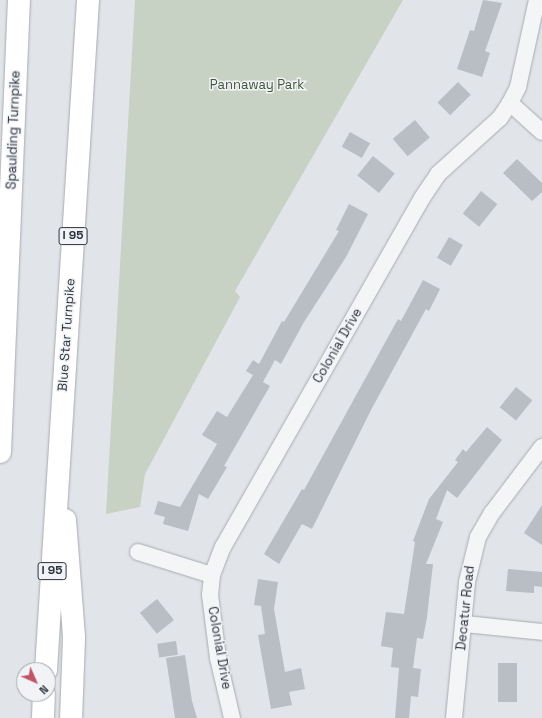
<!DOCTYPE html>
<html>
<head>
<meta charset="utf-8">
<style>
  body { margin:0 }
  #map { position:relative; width:542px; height:718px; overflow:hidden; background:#e1e4e8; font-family:"Space Grotesk",sans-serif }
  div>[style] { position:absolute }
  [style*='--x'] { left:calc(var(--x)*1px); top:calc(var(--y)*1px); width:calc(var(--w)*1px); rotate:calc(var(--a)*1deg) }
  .green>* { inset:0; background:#c7d1c4 }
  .building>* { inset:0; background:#b9bec5; transform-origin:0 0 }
  .roads { filter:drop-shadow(0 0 1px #a7abb2) drop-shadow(0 0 1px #a7abb2) }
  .minor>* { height:16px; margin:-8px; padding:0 8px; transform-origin:8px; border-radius:8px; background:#f4f5f7 }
  .motorway>* { height:22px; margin:-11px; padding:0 11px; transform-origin:11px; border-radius:11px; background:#fff }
  span { translate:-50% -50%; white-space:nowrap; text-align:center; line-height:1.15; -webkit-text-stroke:3px #f1f3f6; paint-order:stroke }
  .shield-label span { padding:1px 3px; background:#f1f3f6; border:1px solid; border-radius:3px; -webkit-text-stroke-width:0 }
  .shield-label { font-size:12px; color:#2c333e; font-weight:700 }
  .park-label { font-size:13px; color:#40583a }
  .street-label { font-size:13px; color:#2c333e }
  .north { position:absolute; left:16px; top:662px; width:40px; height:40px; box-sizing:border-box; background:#f1f3f6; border:1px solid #a2a6ac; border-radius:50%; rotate:135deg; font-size:11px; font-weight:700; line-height:16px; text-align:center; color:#2c333e }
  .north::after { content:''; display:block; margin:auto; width:14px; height:18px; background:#bf5566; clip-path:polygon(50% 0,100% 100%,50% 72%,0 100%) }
</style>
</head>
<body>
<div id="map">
  <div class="green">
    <div style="clip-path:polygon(135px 0,403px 0,235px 291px,240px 297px,145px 474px,140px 507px,106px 514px)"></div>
  </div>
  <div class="building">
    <div style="clip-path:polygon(483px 0,502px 3px,485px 51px,490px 53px,482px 77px,457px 69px,470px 30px,474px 31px)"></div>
    <div style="left:458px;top:82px;width:18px;height:29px;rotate:45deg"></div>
    <div style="left:415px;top:120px;width:23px;height:29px;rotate:50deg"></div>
    <div style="left:350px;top:132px;width:23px;height:17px;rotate:29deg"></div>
    <div style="left:373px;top:156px;width:28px;height:25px;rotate:39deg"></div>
    <div style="clip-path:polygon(517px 159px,542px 183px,542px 192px,532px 201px,503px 173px)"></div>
    <div style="left:481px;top:191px;width:21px;height:29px;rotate:39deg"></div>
    <div style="clip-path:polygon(349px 204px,368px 214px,346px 257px,304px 322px,281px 364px,275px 360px,263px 382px,270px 386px,224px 466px,227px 467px,208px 499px,199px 494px,188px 531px,163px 524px,165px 517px,154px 514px,158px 501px,180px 507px,217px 444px,202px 435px,217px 411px,227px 417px,253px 375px,246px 371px,253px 360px,259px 364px,282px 321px,284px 322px,339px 231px,336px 230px)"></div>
    <div style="left:449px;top:237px;width:16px;height:24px;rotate:30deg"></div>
    <div style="clip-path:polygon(423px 280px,440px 289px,429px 311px,426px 309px,371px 410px,312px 529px,302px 524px,279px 564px,264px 554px,302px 489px,304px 490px,398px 319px,401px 321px)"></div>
    <div style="left:516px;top:387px;width:21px;height:26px;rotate:39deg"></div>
    <div style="clip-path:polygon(487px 427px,502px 440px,457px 498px,447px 490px,436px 519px,443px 522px,426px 564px,433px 564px,427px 617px,423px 639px,417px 638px,413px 668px,421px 669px,418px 697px,411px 696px,409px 718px,395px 718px,399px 668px,391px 667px,393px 648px,381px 646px,386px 612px,404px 614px,415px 542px,413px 541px,429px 499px,458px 462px,455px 460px,463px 449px,466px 452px)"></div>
    <div style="clip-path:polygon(542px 505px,542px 545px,524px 533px)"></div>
    <div style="clip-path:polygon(508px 569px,542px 572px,542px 587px,534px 586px,534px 593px,506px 591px)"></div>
    <div style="clip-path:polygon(258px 579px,278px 582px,274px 609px,285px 672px,301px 668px,305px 689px,289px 692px,292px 705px,271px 709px,258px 635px,265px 634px,261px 606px,254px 605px)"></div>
    <div style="left:157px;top:599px;width:27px;height:22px;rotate:51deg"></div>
    <div style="left:176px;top:641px;width:14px;height:19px;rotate:82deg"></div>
    <div style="clip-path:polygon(185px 655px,192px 701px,197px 718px,175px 718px,166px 658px)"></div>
    <div style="left:498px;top:663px;width:19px;height:39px"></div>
  </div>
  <div class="roads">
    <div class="minor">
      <div style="--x:510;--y:103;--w:43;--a:42.2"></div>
      <div style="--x:138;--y:552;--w:77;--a:17.3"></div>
      <div style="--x:465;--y:624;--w:77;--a:5.9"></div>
      <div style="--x:232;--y:718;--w:62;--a:-103.1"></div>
      <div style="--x:218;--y:658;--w:64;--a:-97.2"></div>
      <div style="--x:210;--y:595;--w:20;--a:-84"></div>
      <div style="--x:212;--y:575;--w:30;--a:-69"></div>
      <div style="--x:223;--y:547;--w:402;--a:-60.3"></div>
      <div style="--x:422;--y:198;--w:29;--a:-56"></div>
      <div style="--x:438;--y:174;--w:84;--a:-42.1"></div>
      <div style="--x:500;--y:118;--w:18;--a:-56"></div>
      <div style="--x:510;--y:103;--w:18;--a:-63"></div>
      <div style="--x:518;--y:87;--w:89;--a:-77.7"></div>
      <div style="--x:454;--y:718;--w:137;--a:-84.5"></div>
      <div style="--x:467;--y:582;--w:46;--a:-76.3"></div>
      <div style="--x:478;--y:537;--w:28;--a:-60"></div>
      <div style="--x:492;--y:513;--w:83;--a:-52.9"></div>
    </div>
    <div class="motorway">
      <div style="--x:0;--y:452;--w:452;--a:-87.6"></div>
      <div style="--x:65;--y:520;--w:118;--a:85.6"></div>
      <div style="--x:74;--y:638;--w:80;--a:92.1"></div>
      <div style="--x:46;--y:670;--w:671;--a:-86.41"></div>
      <div style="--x:43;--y:718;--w:24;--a:-88"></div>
    </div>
  </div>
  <div class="shield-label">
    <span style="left:73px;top:236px">I 95</span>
    <span style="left:52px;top:571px">I 95</span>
  </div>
  <div class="park-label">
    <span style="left:257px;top:85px">Pannaway Park</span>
  </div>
  <div class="street-label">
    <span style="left:14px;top:130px;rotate:-88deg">Spaulding Turnpike</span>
    <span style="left:67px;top:335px;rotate:-86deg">Blue Star Turnpike</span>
    <span style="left:338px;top:346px;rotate:-60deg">Colonial Drive</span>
    <span style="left:466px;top:608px;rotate:-84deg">Decatur Road</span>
    <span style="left:219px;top:648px;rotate:80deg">Colonial Drive</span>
  </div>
  <div class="north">N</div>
</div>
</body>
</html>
